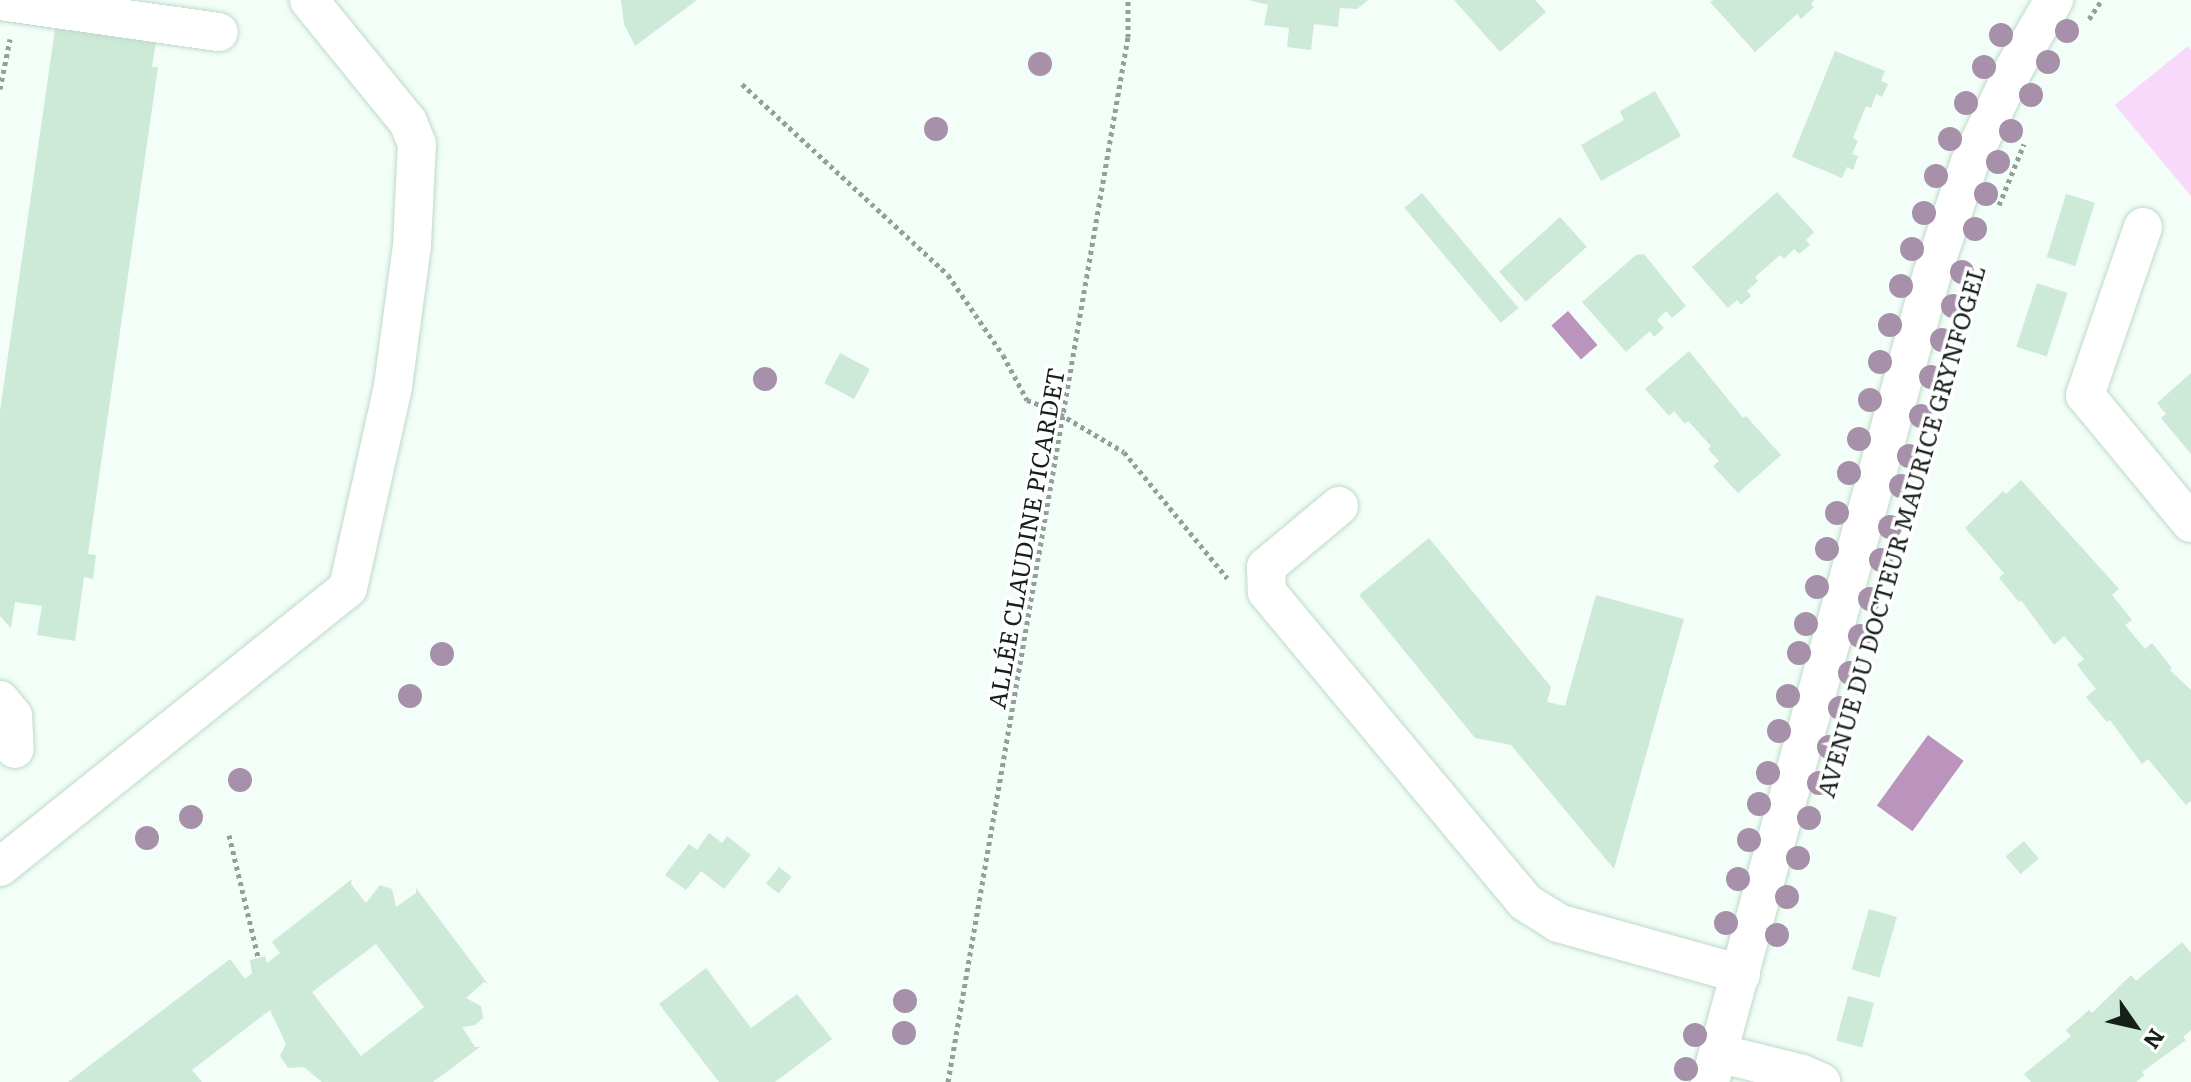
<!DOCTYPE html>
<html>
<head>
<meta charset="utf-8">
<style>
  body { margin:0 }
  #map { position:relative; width:2191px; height:1082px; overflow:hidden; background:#f2fef7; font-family:Literata,serif }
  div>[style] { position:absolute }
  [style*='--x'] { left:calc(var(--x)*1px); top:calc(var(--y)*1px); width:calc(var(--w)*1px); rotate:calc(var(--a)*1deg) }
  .green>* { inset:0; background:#f9d9fb }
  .water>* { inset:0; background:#bb94bd; transform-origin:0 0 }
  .building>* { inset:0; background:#cde9d8; transform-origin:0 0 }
  .path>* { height:5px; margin-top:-2.5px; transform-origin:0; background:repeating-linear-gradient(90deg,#949f99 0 4px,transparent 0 8px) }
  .roads { filter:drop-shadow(0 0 2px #bed9c9) drop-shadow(0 0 2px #bed9c9) }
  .minor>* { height:38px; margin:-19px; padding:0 19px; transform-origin:19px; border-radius:19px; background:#fff }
  .trees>* { width:24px; height:24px; margin:-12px; border-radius:50%; background:#a690aa }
  span { translate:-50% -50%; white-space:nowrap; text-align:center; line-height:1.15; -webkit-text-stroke:7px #fff; paint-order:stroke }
  .street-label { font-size:24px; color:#16201a }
  .north { position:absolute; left:2095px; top:986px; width:80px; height:80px; -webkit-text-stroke:6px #fff; paint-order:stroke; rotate:124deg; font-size:22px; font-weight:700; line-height:32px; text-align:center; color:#16201a }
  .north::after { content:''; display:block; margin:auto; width:28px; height:36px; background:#16201a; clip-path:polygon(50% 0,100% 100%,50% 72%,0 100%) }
</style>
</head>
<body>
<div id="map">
  <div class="green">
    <div style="clip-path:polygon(2188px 46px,2191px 50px,2191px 196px,2115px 105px)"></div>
  </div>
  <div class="water">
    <div style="left:1568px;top:311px;width:45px;height:22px;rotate:49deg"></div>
    <div style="left:1928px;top:735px;width:44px;height:87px;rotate:36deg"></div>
  </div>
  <div class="building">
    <div style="clip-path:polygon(0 0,161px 10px,152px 67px,158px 67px,88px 554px,96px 555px,93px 579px,84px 577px,75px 641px,37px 635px,42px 606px,15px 602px,11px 628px,0 616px,0 411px,55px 29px,0 21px)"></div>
    <div style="clip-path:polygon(621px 0,697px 0,635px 46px,624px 24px)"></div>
    <div style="clip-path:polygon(1249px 0,1368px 0,1357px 9px,1340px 8px,1338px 27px,1314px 24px,1311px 50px,1287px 47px,1289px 28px,1264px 25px,1268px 5px)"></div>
    <div style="clip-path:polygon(1454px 0,1535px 0,1546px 12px,1500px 52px)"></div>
    <div style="clip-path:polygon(1713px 0,1814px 0,1811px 4px,1814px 7px,1801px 19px,1797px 14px,1755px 52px,1710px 2px)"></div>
    <div style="clip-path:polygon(1835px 51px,1885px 71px,1881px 81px,1888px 84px,1882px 97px,1876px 94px,1871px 108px,1866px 106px,1853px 138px,1858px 141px,1852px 154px,1858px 156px,1853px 170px,1847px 167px,1842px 178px,1792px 157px)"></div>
    <div style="clip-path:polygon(1655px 91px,1681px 136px,1601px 181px,1581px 145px,1624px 120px,1620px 111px)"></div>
    <div style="clip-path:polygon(1777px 192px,1814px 232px,1806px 240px,1810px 245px,1799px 254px,1794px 249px,1784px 259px,1780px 255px,1755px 277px,1758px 281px,1747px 291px,1751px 296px,1741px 305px,1737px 300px,1728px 308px,1692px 267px)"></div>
    <div style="left:1422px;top:193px;width:150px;height:23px;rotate:50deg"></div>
    <div style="left:2066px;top:194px;width:30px;height:66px;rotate:17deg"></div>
    <div style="left:1560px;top:217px;width:40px;height:82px;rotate:48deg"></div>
    <div style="clip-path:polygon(1644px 254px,1686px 306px,1672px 318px,1666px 311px,1657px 320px,1664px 328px,1654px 337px,1650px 331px,1626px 352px,1582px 302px,1636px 255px)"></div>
    <div style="left:2037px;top:283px;width:32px;height:67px;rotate:18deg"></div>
    <div style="clip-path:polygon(1689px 351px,1743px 418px,1746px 416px,1781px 455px,1738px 493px,1713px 466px,1719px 461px,1708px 449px,1711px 446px,1688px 421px,1685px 424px,1674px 411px,1669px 416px,1645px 389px)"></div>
    <div style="left:840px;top:353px;width:34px;height:34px;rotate:28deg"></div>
    <div style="clip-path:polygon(2191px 373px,2191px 454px,2161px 418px,2166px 414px,2157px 403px)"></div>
    <div style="clip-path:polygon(2021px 480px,2119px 589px,2112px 595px,2132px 620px,2125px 625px,2145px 649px,2152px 643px,2172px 668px,2170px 670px,2191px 690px,2191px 801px,2186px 805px,2148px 759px,2142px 764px,2110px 720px,2107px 722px,2086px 697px,2096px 689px,2077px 665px,2084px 659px,2064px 636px,2054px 645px,2021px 600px,2019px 602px,1999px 578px,2004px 573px,1965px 528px,2003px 491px,2006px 494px)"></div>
    <div style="clip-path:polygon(1429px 538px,1551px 687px,1547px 702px,1565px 706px,1596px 595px,1684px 619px,1614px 869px,1511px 745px,1475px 738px,1359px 595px)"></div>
    <div style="clip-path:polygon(709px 833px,722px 843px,727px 836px,751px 855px,724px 889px,701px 871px,686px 890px,665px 875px,689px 844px,697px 850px)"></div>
    <div style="left:2024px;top:841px;width:23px;height:24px;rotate:50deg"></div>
    <div style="left:779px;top:867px;width:16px;height:21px;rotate:38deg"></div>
    <div style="clip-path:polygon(evenodd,352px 879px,351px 884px,366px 903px,380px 885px,392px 889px,396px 907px,416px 893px,416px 888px,488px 984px,484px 982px,466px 998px,481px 1006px,483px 1018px,475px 1025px,462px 1027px,475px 1047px,480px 1047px,433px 1082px,322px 1082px,304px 1067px,288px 1068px,280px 1056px,286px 1044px,270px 1010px,192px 1070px,202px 1082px,68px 1082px,230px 959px,245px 979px,252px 973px,250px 960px,265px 956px,267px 963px,280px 953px,272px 942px,352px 879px,376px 944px,424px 1007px,361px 1056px,312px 992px,376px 944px)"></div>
    <div style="left:1869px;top:909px;width:29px;height:63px;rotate:16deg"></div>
    <div style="clip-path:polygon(2182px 942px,2191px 953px,2191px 1030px,2183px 1037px,2186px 1040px,2142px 1072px,2145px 1075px,2136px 1082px,2031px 1082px,2024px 1074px,2071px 1036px,2066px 1030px,2089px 1010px,2092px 1013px,2131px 975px,2136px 981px)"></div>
    <div style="clip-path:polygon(706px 968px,751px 1028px,797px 994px,832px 1039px,775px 1082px,719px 1082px,659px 1004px)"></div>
    <div style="left:1848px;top:996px;width:27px;height:46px;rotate:15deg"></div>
  </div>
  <div class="path">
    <div style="--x:2089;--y:19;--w:23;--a:-56"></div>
    <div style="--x:742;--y:84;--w:281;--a:42.8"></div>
    <div style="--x:948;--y:275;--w:97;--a:55.5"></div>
    <div style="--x:1003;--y:355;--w:51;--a:61.9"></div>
    <div style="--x:1027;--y:400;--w:28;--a:21"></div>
    <div style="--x:1053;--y:410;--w:82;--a:30.6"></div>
    <div style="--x:1124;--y:452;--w:163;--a:50.7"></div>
    <div style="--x:0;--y:89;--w:51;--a:-78.7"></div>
    <div style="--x:1999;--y:205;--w:66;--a:-67.7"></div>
    <div style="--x:229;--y:835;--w:125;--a:76.6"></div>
    <div style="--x:948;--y:1082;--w:1060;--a:-80.23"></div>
    <div style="--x:1128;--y:37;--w:37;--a:-90"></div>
  </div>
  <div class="roads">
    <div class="minor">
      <div style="--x:0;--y:1;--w:221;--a:8.1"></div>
      <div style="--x:2143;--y:227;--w:178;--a:109"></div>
      <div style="--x:2085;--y:395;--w:166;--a:50.4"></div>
      <div style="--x:1339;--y:506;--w:95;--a:140.1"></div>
      <div style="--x:1266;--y:567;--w:25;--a:88"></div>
      <div style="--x:1267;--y:592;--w:403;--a:50.2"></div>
      <div style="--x:1525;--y:902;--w:39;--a:32"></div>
      <div style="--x:1558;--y:923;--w:190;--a:15.6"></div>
      <div style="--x:0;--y:700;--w:21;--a:51"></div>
      <div style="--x:13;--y:716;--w:33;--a:87"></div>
      <div style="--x:0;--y:867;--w:446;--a:-38.7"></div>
      <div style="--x:348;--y:588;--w:207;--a:-77.4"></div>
      <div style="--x:393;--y:386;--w:142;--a:-82.3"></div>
      <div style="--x:412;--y:245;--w:101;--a:-87.2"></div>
      <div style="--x:417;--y:144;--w:24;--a:-112"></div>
      <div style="--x:408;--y:122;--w:157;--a:-129.1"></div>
      <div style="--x:1718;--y:1053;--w:87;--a:14"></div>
      <div style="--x:1802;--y:1074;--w:21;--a:23"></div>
      <div style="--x:1710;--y:1082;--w:838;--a:-74.64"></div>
      <div style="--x:1932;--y:274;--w:118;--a:-71.3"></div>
      <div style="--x:1970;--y:162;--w:105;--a:-64.7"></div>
      <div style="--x:2015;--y:67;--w:78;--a:-59.8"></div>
    </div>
  </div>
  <div class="trees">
    <div style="left:2067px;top:31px"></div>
    <div style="left:2001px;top:35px"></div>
    <div style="left:2048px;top:62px"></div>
    <div style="left:1040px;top:64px"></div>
    <div style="left:1984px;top:67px"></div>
    <div style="left:2031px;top:95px"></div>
    <div style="left:1966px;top:103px"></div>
    <div style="left:936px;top:129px"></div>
    <div style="left:2011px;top:131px"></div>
    <div style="left:1950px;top:139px"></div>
    <div style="left:1998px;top:162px"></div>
    <div style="left:1936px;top:176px"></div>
    <div style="left:1986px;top:194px"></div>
    <div style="left:1924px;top:213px"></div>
    <div style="left:1975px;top:229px"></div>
    <div style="left:1912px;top:249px"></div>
    <div style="left:1962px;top:272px"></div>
    <div style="left:1901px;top:286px"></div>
    <div style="left:1953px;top:306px"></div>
    <div style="left:1890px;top:325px"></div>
    <div style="left:1942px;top:340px"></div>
    <div style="left:1880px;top:362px"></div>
    <div style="left:1931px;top:377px"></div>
    <div style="left:765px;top:379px"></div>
    <div style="left:1870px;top:400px"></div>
    <div style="left:1921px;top:416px"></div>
    <div style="left:1859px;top:439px"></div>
    <div style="left:1909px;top:456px"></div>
    <div style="left:1849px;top:473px"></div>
    <div style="left:1901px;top:486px"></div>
    <div style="left:1837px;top:513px"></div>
    <div style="left:1890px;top:527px"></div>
    <div style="left:1827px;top:549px"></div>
    <div style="left:1881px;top:560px"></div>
    <div style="left:1817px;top:587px"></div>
    <div style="left:1870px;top:599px"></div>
    <div style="left:1806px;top:624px"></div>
    <div style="left:1860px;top:636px"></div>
    <div style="left:1799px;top:653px"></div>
    <div style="left:442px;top:654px"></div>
    <div style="left:1850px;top:673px"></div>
    <div style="left:410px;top:696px"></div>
    <div style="left:1788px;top:696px"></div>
    <div style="left:1840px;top:708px"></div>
    <div style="left:1779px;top:731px"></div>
    <div style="left:1829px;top:747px"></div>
    <div style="left:1768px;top:773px"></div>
    <div style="left:240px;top:780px"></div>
    <div style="left:1819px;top:783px"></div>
    <div style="left:1759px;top:804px"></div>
    <div style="left:191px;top:817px"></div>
    <div style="left:1809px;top:818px"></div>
    <div style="left:147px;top:838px"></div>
    <div style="left:1749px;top:840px"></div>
    <div style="left:1798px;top:858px"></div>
    <div style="left:1738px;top:879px"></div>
    <div style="left:1787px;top:897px"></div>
    <div style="left:1726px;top:923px"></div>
    <div style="left:1777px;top:935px"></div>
    <div style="left:905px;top:1001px"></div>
    <div style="left:904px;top:1033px"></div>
    <div style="left:1695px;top:1035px"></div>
    <div style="left:1686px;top:1069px"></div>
  </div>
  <div class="street-label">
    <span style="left:1900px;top:531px;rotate:-74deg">AVENUE DU DOCTEUR MAURICE GRYNFOGEL</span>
    <span style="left:1025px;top:538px;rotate:-80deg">ALLÉE CLAUDINE PICARDET</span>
  </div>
  <div class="north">N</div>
</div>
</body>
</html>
